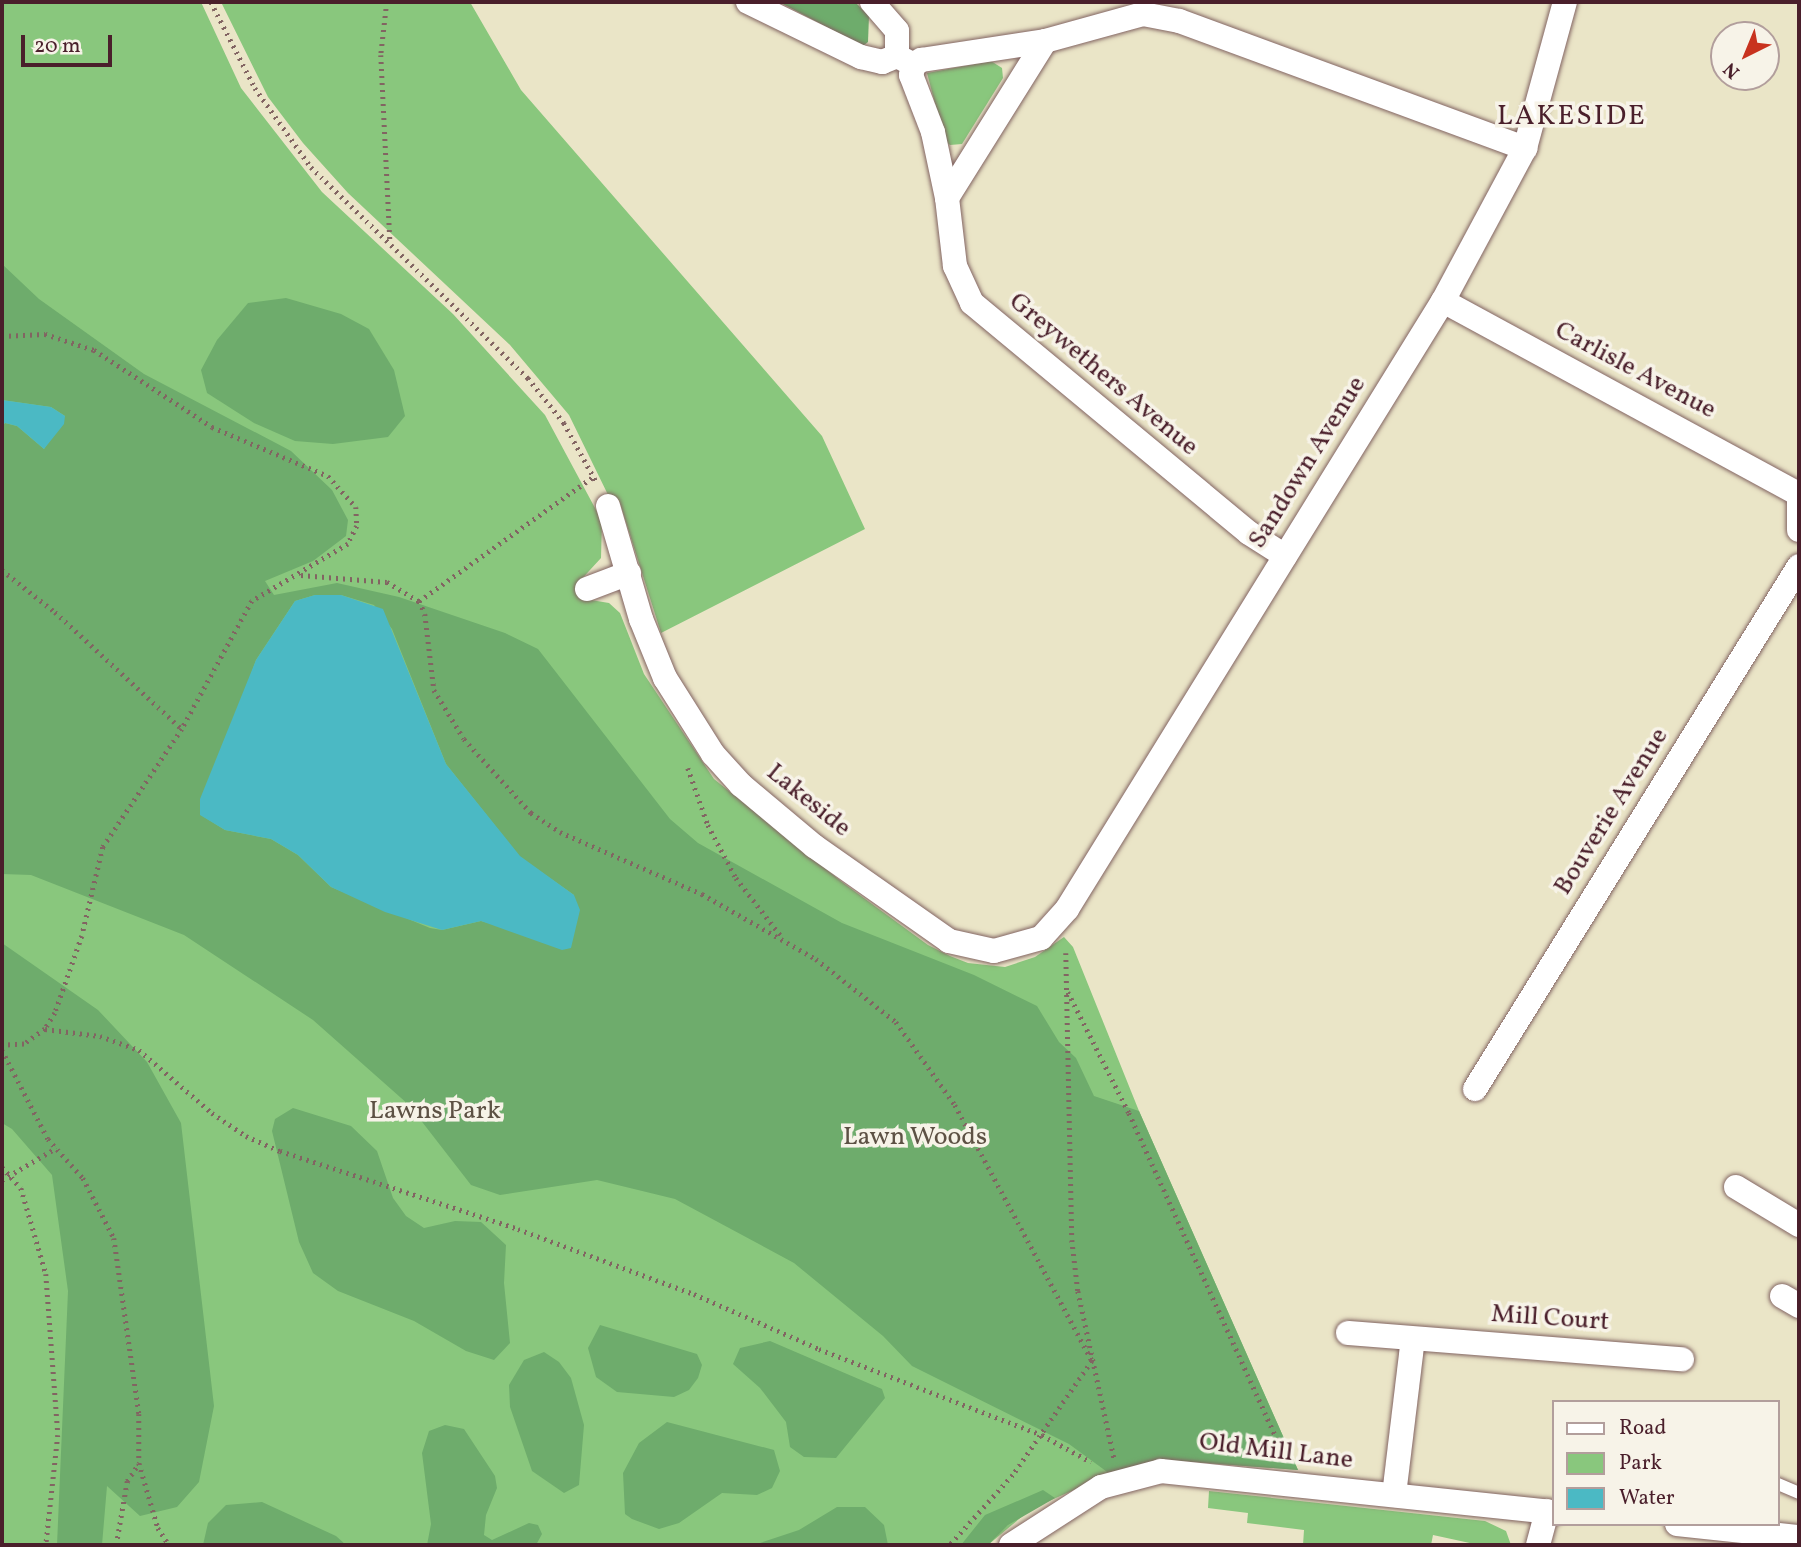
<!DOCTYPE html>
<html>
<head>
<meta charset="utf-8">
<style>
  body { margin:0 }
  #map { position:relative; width:1801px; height:1547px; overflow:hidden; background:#eae5c7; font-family:Vollkorn,serif }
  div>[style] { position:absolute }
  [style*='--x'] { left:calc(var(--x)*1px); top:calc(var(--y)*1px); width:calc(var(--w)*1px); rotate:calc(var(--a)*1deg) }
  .green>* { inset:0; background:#89c77d }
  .forest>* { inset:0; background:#6eac6c }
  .water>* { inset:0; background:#4bb9c4 }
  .path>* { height:4.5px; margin-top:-2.25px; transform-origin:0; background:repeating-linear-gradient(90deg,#826462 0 2px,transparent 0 7px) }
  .roads { filter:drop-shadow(0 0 2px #826462) drop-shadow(0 0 2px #826462) }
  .service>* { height:12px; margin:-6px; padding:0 6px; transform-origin:6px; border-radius:6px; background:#fff }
  .minor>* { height:24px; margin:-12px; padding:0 12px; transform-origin:12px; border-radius:12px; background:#fff }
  span { translate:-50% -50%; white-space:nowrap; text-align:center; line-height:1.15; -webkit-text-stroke:7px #f7f3e8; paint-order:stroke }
  .street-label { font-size:26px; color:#4a1f2b }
  .park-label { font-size:26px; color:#5d5144 }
  .neighbourhood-label { font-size:28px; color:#4a1f2b; letter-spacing:2px }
  .frame { position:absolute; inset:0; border:4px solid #4a1f2b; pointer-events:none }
  .legend { position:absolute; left:1552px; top:1400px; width:228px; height:126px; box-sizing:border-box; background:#f7f3e8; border:2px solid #b29e9c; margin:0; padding:9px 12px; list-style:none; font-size:21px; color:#4a1f2b }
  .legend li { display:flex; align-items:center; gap:14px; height:35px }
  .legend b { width:35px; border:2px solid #b29e9c }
  .north { position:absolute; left:1710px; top:21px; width:70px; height:70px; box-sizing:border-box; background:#f7f3e8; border:2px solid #b29e9c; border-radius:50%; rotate:223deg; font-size:19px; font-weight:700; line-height:28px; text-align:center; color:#4a1f2b }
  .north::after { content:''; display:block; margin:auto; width:24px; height:32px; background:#c8321e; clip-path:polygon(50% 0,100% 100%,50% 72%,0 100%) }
  .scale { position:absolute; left:21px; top:35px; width:91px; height:32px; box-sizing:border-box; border:4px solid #4a1f2b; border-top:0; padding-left:9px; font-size:21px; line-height:24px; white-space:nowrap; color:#4a1f2b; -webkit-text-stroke:5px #f7f3e8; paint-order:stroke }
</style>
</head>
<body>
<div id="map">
  <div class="green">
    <div style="clip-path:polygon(2px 2px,201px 2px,241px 88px,322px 192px,453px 314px,545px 415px,602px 521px,601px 558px,578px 583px,585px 599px,609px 603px,620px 613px,644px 674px,714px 779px,842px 882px,928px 945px,950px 956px,968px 963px,1005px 967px,1035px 957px,1064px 937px,1073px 947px,1139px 1111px,1298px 1470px,1180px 1461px,1110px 1474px,1031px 1509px,988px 1545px,2px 1545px)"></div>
    <div style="clip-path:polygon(221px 2px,470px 2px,521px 90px,822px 436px,865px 529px,661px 633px,619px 500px,612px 503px,569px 415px,510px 345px,348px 193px,303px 143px,268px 97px)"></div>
    <div style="clip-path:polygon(991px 61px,1002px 68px,1003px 78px,962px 144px,950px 145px,945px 141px,927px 73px)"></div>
    <div style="clip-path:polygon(1209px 1491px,1485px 1521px,1506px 1531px,1511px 1545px,1479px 1545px,1433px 1535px,1431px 1545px,1303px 1545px,1304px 1530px,1247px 1523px,1248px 1513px,1208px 1508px)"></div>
  </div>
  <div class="forest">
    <div style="clip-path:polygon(779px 2px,855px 2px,869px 16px,868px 42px,863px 46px)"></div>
    <div style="clip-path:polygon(evenodd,2px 264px,39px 299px,144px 374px,291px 451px,332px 490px,348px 520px,346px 536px,313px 561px,265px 581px,274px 595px,337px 583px,399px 597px,505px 633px,538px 649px,670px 819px,698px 843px,842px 923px,974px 975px,1037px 1006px,1059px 1042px,1076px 1058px,1094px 1096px,1139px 1111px,1298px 1470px,1180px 1461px,1110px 1474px,1069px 1444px,912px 1366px,883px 1336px,794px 1263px,675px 1199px,597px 1180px,500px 1195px,471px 1185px,409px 1105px,313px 1020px,184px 935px,31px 875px,2px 874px,2px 426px,5px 423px,17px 426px,44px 449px,65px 416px,51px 407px,2px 400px,2px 264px,315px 595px,341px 595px,374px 605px,392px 629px,446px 764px,520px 857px,574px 895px,500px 926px,481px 921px,442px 930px,430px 928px,331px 887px,298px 855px,271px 839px,225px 830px,201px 815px,256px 660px,295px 601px,315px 595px)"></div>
    <div style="clip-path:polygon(286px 298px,341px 314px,369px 329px,394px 370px,405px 416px,388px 437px,333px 444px,295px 441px,254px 423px,207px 393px,201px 370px,217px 340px,248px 303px)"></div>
    <div style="clip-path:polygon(2px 943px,98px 1010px,147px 1062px,181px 1123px,214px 1406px,199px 1482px,177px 1507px,140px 1516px,107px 1486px,102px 1545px,57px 1545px,68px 1291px,52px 1175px,12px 1129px,2px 1123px)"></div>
    <div style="clip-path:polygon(293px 1108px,351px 1126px,377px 1151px,393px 1198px,406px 1216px,424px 1228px,455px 1221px,481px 1222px,506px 1245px,504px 1283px,510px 1343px,494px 1360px,466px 1351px,414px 1321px,338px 1291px,313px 1273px,299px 1242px,272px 1131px,275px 1119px)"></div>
    <div style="clip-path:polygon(600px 1325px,697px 1354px,702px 1365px,698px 1378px,689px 1390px,674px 1397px,617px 1392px,596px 1377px,588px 1348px)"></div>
    <div style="clip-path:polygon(770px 1341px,882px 1389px,885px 1398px,836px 1458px,804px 1457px,790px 1447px,786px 1422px,760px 1388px,733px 1364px,740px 1348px)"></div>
    <div style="clip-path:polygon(544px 1352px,559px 1362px,571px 1378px,584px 1425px,579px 1485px,564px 1493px,532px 1471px,510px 1407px,509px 1385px,524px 1360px)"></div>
    <div style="clip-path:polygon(667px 1422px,774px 1450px,780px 1471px,772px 1488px,757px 1495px,722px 1493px,679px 1523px,659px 1529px,632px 1519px,625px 1514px,623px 1473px,639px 1443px)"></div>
    <div style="clip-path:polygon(445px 1425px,464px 1429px,495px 1476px,497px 1488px,486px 1515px,484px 1535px,492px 1540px,529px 1523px,538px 1525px,542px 1534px,536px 1545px,427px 1545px,431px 1524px,422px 1453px,429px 1431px)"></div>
    <div style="clip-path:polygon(1043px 1490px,1055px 1498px,1008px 1525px,988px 1545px,961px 1545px,985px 1515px)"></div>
    <div style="clip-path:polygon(262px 1502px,336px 1536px,346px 1545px,203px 1545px,208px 1523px,226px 1505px)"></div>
    <div style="clip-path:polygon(837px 1507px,865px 1507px,884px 1525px,888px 1545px,754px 1545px,799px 1530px)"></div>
  </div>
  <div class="water">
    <div style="clip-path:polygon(2px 400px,51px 407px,65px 416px,64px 424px,44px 449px,17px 426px,5px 423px,2px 426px)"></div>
    <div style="clip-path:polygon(315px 595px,341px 595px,383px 609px,446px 764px,520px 856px,574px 895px,580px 910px,571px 948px,562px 950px,481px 921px,442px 930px,385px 912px,331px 887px,298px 855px,271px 839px,225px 830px,200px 815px,200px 799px,256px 660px,295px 601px)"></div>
  </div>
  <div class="path">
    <div style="--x:211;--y:2;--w:97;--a:62.9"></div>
    <div style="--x:255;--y:88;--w:97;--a:54.7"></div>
    <div style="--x:311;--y:167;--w:303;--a:44.2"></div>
    <div style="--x:528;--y:378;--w:58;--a:51.3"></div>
    <div style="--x:564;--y:423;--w:68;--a:61.2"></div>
    <div style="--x:387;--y:2;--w:53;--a:96.5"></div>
    <div style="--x:381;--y:55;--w:187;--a:87.2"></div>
    <div style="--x:2;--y:336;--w:43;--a:-2.7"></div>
    <div style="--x:45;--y:334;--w:52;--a:18.1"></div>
    <div style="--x:94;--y:350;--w:141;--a:33.1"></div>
    <div style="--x:212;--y:427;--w:126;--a:22.9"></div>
    <div style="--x:328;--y:476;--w:42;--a:47.9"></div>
    <div style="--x:356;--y:507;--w:19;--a:87"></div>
    <div style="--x:357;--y:526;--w:20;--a:117"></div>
    <div style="--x:348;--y:544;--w:112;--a:149.3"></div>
    <div style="--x:252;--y:601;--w:146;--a:118.7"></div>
    <div style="--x:182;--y:729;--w:142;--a:123.8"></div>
    <div style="--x:103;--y:847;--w:91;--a:103.3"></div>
    <div style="--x:82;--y:936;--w:82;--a:109.3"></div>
    <div style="--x:55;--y:1013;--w:19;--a:122"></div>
    <div style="--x:45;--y:1029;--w:26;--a:144"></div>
    <div style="--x:24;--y:1044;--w:22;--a:177"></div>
    <div style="--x:2;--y:570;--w:68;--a:38.4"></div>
    <div style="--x:55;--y:612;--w:173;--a:42.7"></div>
    <div style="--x:301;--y:575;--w:86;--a:4.7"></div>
    <div style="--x:387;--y:582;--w:37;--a:31"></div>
    <div style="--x:419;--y:601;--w:14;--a:65"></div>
    <div style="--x:425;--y:614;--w:77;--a:83.2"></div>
    <div style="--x:434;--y:690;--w:57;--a:58.5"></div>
    <div style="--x:464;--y:739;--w:100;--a:47.8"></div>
    <div style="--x:531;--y:813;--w:35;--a:33"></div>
    <div style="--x:560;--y:832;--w:155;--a:23.6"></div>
    <div style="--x:702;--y:894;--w:131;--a:29.7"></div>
    <div style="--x:816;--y:959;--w:102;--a:38.2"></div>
    <div style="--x:896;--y:1022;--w:102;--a:54.6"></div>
    <div style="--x:955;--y:1105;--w:290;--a:61.8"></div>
    <div style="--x:1092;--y:1361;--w:139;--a:124.7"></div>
    <div style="--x:1013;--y:1475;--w:94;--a:132"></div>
    <div style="--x:419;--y:601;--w:215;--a:-35.5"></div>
    <div style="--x:688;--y:768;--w:60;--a:70.7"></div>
    <div style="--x:708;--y:825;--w:60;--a:62.2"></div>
    <div style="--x:736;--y:878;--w:73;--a:52.2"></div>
    <div style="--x:1066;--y:953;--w:287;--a:88.8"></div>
    <div style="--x:1072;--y:1240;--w:51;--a:83.3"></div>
    <div style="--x:1078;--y:1291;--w:171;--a:77.8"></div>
    <div style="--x:1068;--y:992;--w:136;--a:63.2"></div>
    <div style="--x:1129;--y:1113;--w:378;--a:65.6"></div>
    <div style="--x:45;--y:1029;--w:55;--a:7.3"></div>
    <div style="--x:100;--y:1036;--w:41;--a:19.7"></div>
    <div style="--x:139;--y:1050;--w:96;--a:40.8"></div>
    <div style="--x:212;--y:1113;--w:41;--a:34.1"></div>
    <div style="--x:246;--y:1136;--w:37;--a:24"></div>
    <div style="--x:280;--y:1151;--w:250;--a:18.1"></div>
    <div style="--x:518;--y:1229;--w:188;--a:20.3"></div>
    <div style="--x:694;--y:1294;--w:137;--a:23.7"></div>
    <div style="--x:819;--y:1349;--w:239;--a:21.1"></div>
    <div style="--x:1042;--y:1435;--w:56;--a:28.9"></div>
    <div style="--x:2;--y:1050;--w:100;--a:62.7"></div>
    <div style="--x:48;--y:1139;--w:52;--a:48.1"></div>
    <div style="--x:83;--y:1178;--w:68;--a:62.7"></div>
    <div style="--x:114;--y:1238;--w:178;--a:81.9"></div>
    <div style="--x:139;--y:1414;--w:49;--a:90"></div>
    <div style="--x:139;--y:1463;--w:68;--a:73.7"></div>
    <div style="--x:158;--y:1528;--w:20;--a:57"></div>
    <div style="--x:2;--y:1167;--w:28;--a:48"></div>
    <div style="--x:21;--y:1188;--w:90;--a:73.8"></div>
    <div style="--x:46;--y:1274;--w:161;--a:85.7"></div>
    <div style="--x:58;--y:1435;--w:111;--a:96.2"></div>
    <div style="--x:2;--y:1180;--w:63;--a:-30.7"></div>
    <div style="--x:116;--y:1545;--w:65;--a:-80.2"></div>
    <div style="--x:127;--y:1481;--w:22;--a:-56"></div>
  </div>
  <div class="roads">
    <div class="service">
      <div style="--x:1778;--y:1484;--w:23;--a:23"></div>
    </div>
    <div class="minor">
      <div style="--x:748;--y:2;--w:126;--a:26"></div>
      <div style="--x:861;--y:57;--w:22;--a:13"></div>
      <div style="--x:882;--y:62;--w:16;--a:-22"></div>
      <div style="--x:897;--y:56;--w:19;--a:28"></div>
      <div style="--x:872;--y:2;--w:38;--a:49"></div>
      <div style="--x:897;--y:31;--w:25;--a:90"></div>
      <div style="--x:947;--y:198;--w:67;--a:-102"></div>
      <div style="--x:933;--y:132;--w:61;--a:-111.1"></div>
      <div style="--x:911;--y:75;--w:10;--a:-73"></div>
      <div style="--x:914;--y:65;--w:9;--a:-36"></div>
      <div style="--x:921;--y:60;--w:125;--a:-8.7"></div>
      <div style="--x:1443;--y:301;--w:405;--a:28.5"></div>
      <div style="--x:1799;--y:499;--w:31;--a:90"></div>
      <div style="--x:608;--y:506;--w:118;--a:73.7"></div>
      <div style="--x:641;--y:619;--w:64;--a:67.9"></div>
      <div style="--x:665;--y:678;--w:90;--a:57.7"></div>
      <div style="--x:713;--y:754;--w:42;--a:47.9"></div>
      <div style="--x:741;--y:785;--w:95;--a:39.9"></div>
      <div style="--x:814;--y:846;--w:165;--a:35.1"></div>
      <div style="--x:949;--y:941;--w:46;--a:12.5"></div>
      <div style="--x:994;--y:951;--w:49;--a:-15.5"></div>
      <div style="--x:1041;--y:938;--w:39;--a:-48"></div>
      <div style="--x:1067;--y:909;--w:715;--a:-58.27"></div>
      <div style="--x:1443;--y:301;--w:174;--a:-61.8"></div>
      <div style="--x:1525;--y:148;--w:151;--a:-74.7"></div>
      <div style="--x:1285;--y:556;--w:43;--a:-147.4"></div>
      <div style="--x:1249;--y:533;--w:360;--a:-140.3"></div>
      <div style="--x:972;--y:303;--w:41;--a:-114.7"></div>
      <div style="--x:955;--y:266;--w:68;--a:-96.7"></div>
      <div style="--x:947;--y:198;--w:185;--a:-58"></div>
      <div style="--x:1045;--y:41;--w:102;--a:-15.4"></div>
      <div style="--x:1143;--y:14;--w:37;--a:11"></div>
      <div style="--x:1179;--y:21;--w:369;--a:20.2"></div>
      <div style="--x:587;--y:589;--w:45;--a:-20.9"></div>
      <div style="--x:1475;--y:1089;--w:615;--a:-58.22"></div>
      <div style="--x:1736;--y:1187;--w:74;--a:31.1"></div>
      <div style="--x:1782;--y:1296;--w:20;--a:30"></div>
      <div style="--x:1348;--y:1333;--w:335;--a:4.5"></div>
      <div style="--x:1394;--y:1495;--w:157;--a:-83.1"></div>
      <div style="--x:1677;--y:1524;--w:123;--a:6.1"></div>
      <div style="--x:1011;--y:1545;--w:107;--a:-32.8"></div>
      <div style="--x:1101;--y:1487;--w:62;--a:-14.9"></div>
      <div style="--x:1161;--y:1471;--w:395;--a:6"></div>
      <div style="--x:1538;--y:1545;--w:35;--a:-75"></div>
    </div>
  </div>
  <div class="street-label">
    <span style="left:1635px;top:371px;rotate:28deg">Carlisle Avenue</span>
    <span style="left:1103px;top:375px;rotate:40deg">Greywethers Avenue</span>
    <span style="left:1308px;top:463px;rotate:-58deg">Sandown Avenue</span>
    <span style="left:808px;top:801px;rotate:39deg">Lakeside</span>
    <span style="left:1612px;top:812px;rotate:-58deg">Bouverie Avenue</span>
    <span style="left:1550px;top:1319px;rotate:4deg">Mill Court</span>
    <span style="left:1276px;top:1452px;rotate:7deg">Old Mill Lane</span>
  </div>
  <div class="park-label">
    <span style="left:435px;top:1112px">Lawns Park</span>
    <span style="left:915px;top:1138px">Lawn Woods</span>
  </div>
  <div class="neighbourhood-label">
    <span style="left:1572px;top:117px">LAKESIDE</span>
  </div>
  <div class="frame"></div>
  <ul class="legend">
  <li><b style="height:9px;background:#fff"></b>Road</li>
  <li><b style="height:19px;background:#89c77d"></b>Park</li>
  <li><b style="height:19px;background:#4bb9c4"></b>Water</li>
  </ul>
  <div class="north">N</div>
  <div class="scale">20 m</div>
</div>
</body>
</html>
